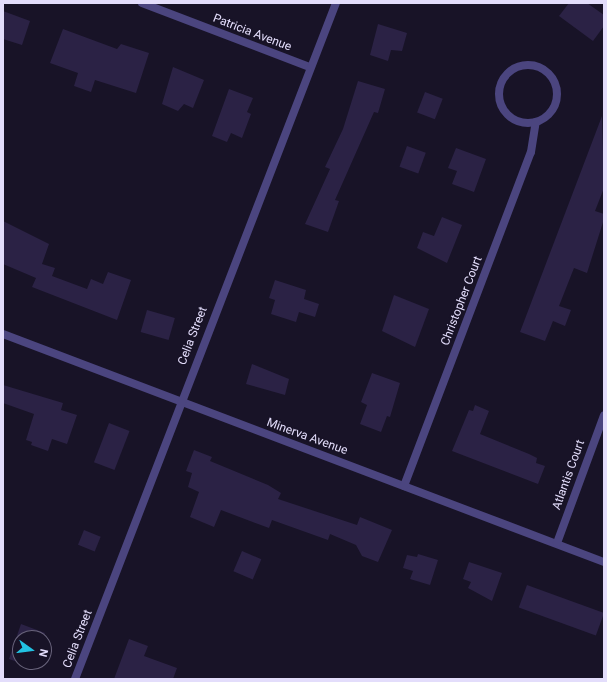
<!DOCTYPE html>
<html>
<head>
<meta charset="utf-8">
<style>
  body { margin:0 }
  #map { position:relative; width:607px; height:682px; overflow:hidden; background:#181327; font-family:Roboto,sans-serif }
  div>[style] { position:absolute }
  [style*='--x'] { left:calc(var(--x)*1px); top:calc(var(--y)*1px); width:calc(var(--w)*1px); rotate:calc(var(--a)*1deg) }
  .building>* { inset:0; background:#2b2245; transform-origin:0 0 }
  .minor>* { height:8px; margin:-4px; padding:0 4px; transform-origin:4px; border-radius:4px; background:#4b457f }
  .minor>.ring { margin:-4px; padding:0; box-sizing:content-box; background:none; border:8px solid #4b457f; border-radius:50% }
  span { translate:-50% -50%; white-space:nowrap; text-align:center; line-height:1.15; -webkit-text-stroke:3px #181327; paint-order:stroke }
  .street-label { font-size:12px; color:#e3ddfb }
  .frame { position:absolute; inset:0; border:4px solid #e3ddfb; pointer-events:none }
  .north { position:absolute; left:12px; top:630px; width:40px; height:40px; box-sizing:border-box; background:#181327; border:1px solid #69647c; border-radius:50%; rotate:104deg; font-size:11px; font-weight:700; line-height:16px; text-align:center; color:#e3ddfb }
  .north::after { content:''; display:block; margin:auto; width:14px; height:18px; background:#22c2e2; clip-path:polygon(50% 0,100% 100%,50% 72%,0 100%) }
</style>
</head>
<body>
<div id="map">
  <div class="building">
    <div style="clip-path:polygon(569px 3px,587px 3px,604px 15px,604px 26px,593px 41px,559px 16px)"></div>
    <div style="clip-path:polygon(3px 11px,30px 21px,22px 45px,3px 39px)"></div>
    <div style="clip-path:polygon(378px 24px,407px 33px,402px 51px,391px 50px,388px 61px,370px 55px)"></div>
    <div style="clip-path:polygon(63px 29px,117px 49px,121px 44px,149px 53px,136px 93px,95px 80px,91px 92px,74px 86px,78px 73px,50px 63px)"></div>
    <div style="clip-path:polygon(173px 67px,204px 80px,193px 108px,184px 104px,178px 111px,162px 104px)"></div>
    <div style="clip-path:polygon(358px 81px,385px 89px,378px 113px,374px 112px,335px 200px,339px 201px,328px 232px,305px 224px,330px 169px,325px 167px,343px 129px)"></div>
    <div style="clip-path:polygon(229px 89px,253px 98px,247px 112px,251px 114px,242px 138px,231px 133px,227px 142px,212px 136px)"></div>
    <div style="left:425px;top:92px;width:19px;height:22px;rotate:21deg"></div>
    <div style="clip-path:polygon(602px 116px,604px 188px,595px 211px,604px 214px,604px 219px,587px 273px,574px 268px,559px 306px,571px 310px,565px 326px,553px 321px,545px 341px,520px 332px)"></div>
    <div style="left:407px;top:146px;width:20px;height:22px;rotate:20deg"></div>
    <div style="clip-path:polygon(456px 148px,486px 159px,474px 192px,452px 184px,457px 171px,448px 168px)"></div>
    <div style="clip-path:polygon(442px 217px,462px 225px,447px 263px,417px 248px,423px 232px,434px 236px)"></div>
    <div style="clip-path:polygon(3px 221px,49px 244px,42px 264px,55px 268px,52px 276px,87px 289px,91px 279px,103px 284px,108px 272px,131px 280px,117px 320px,32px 287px,36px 278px,3px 264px)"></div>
    <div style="clip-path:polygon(275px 280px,306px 290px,304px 299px,319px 304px,315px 317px,299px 312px,296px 322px,271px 314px,275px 300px,269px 298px)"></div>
    <div style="clip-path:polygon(394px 295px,429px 309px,415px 347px,382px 331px)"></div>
    <div style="left:147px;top:310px;width:29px;height:23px;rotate:16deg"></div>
    <div style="clip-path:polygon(252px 364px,289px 379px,285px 395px,246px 384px)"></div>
    <div style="clip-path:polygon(372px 373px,400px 383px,390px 417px,387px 416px,381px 432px,360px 424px,367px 405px,361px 402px)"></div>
    <div style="clip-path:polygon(3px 385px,63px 403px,61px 410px,77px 415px,67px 444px,52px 439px,48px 451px,31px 445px,32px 442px,26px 440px,34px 414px,3px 403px)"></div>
    <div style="clip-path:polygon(475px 405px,489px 411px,480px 434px,529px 454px,537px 458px,536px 463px,545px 466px,538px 484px,452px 451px,469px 410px,473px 411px)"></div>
    <div style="left:109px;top:423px;width:22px;height:42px;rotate:21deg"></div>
    <div style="clip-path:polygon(194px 450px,212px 457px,210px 461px,268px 485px,281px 493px,278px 499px,357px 525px,360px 517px,392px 530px,378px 562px,362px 556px,356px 545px,330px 534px,328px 540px,272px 520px,269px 528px,221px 510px,214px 527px,190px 517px,199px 492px,188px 487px,192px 473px,186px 471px)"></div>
    <div style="left:84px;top:530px;width:18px;height:16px;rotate:22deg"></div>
    <div style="left:242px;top:551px;width:21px;height:22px;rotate:23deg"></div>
    <div style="clip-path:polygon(418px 554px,438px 560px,430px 585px,410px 579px,413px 571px,403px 568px,407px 555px,417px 557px)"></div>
    <div style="clip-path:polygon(469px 562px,502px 573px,492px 601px,468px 588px,471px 582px,463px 579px)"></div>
    <div style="left:527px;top:585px;width:82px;height:24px;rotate:20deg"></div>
    <div style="clip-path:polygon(21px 624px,45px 633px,43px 638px,20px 638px,20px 662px,34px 662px,32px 667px,9px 659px)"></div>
    <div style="clip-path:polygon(129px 639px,148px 646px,144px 656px,177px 668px,173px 679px,114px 679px)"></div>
  </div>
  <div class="minor">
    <div style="--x:142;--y:3;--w:180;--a:20.9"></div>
    <div class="ring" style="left:499px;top:65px;width:50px;height:50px"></div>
    <div style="--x:3;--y:334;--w:643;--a:20.78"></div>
    <div style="--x:404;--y:486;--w:357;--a:-69.2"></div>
    <div style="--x:531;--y:152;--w:30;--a:-81"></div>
    <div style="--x:557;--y:543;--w:136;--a:-69.8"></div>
    <div style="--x:75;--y:679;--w:725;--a:-68.89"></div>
  </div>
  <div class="street-label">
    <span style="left:252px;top:33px;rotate:21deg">Patricia Avenue</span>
    <span style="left:462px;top:301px;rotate:-69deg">Christopher Court</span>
    <span style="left:193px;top:336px;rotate:-69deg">Celia Street</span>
    <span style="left:307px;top:437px;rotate:20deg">Minerva Avenue</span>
    <span style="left:569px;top:475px;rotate:-70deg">Atlantis Court</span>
    <span style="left:78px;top:639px;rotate:-69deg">Celia Street</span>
  </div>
  <div class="frame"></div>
  <div class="north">N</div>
</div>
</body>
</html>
